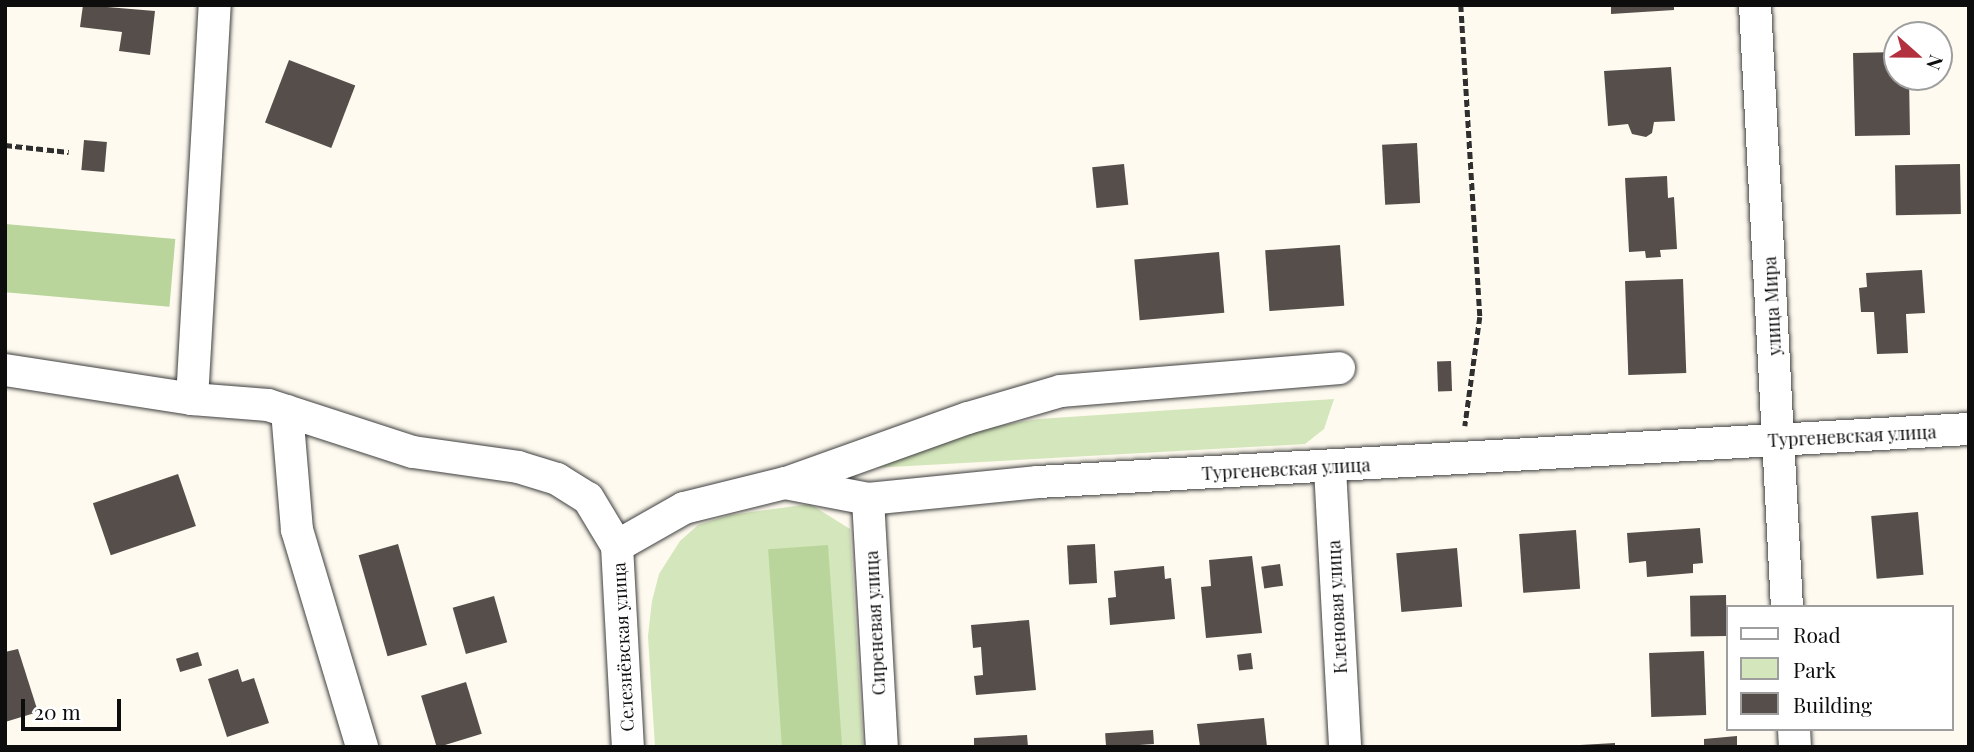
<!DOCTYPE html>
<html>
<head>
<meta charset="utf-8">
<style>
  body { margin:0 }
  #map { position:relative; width:1974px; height:752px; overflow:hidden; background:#fefaef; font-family:"Playfair Display",serif }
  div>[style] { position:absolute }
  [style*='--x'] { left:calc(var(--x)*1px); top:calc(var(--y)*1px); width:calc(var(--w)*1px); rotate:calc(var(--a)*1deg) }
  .green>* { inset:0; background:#d4e6bb }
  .forest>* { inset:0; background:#b9d59b; transform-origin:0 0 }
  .building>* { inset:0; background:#554e4b; transform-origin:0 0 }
  .path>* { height:4.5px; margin-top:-2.25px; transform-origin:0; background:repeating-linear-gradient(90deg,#2f2f2f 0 7px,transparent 0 10.5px) }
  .roads { filter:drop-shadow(0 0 2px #404040) drop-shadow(0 0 2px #404040) }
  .minor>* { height:32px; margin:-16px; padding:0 16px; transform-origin:16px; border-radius:16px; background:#fff }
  span { translate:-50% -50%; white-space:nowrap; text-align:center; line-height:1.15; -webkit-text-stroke:7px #fff; paint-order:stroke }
  .street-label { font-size:18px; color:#0d0d0d }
  .frame { position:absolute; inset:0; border:7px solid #0d0d0d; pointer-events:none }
  .legend { position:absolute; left:1726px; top:605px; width:228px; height:126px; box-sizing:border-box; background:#fff; border:2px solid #9e9e9e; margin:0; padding:9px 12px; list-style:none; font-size:21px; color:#0d0d0d }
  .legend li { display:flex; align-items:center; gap:14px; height:35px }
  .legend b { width:35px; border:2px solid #9e9e9e }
  .north { position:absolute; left:1883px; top:21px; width:70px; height:70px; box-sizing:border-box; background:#fff; border:2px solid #9e9e9e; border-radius:50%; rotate:111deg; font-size:19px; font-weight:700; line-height:28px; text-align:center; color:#0d0d0d }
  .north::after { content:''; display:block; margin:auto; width:24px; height:32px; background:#b3303e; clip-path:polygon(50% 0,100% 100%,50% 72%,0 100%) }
  .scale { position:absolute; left:21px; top:699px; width:100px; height:32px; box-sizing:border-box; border:4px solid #0d0d0d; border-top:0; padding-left:9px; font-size:21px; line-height:24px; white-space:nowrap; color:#0d0d0d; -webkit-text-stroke:5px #fff; paint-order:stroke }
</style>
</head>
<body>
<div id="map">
  <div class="green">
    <div style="clip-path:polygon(1334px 399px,1324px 429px,1305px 444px,854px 469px,979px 429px,1039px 419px)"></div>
    <div style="clip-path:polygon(810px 504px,850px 529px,863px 747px,655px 747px,648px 636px,652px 601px,659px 574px,680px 541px,698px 525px,730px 515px)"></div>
  </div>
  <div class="forest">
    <div style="left:5px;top:224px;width:171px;height:68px;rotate:5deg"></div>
    <div style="left:828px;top:545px;width:202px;height:60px;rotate:86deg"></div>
  </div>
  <div class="building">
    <div style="clip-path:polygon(83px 5px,155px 11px,150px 55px,119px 51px,122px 32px,80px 27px)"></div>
    <div style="clip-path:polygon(1611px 5px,1674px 5px,1674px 10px,1611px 14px)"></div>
    <div style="clip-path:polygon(1897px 52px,1897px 77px,1909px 77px,1910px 135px,1855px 136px,1853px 53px)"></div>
    <div style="left:289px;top:60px;width:71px;height:67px;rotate:21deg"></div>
    <div style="clip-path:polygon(1671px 67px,1675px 121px,1654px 122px,1652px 133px,1646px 137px,1632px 134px,1628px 124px,1608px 126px,1604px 71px)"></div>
    <div style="left:84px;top:140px;width:23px;height:30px;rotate:5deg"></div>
    <div style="left:1417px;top:143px;width:60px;height:35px;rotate:87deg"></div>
    <div style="left:1124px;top:164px;width:41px;height:32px;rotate:84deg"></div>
    <div style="left:1960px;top:164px;width:50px;height:65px;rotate:89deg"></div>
    <div style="clip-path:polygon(1667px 176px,1668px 198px,1674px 197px,1677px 249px,1660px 250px,1661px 257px,1646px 258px,1645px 251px,1629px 252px,1625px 178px)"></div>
    <div style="left:1340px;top:245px;width:61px;height:75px;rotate:86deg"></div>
    <div style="left:1219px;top:252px;width:61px;height:85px;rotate:85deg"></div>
    <div style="clip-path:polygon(1922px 270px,1925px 313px,1906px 314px,1908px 353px,1877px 354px,1874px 312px,1861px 312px,1859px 288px,1867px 287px,1866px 273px)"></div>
    <div style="left:1683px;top:279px;width:94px;height:58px;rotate:88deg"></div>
    <div style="left:1451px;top:361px;width:30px;height:14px;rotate:88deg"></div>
    <div style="left:178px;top:474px;width:55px;height:90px;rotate:71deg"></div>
    <div style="left:1918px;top:512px;width:63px;height:47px;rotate:85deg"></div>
    <div style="clip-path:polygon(1700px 528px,1703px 563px,1693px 564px,1693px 573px,1647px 577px,1646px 561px,1629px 563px,1627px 533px)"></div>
    <div style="left:1576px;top:530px;width:59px;height:57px;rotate:86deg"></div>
    <div style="left:398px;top:544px;width:105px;height:41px;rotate:74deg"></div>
    <div style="left:1095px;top:544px;width:39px;height:28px;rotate:87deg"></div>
    <div style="left:1457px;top:548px;width:59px;height:61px;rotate:85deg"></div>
    <div style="clip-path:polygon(1252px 556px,1262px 633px,1206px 638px,1201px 587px,1211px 586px,1209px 560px)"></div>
    <div style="left:1280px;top:564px;width:22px;height:19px;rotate:82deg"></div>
    <div style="clip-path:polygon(1164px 566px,1165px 579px,1171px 578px,1175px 619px,1110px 625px,1108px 598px,1116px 597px,1114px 571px)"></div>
    <div style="left:1726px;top:595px;width:41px;height:36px;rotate:89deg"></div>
    <div style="left:494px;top:596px;width:48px;height:43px;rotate:74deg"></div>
    <div style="clip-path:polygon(1029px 620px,1036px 690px,976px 695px,974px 676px,983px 675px,981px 647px,973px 648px,971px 625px)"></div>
    <div style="clip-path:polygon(18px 649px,38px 712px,5px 722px,5px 652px)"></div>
    <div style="left:1704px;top:651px;width:64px;height:55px;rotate:88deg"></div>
    <div style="left:198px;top:652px;width:14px;height:23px;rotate:73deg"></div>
    <div style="left:1251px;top:653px;width:16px;height:14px;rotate:83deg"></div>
    <div style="clip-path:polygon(238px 669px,242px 682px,254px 678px,269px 723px,227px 737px,208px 679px)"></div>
    <div style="left:466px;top:682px;width:54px;height:47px;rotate:73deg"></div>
    <div style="clip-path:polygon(1264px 718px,1267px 747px,1200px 747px,1197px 724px)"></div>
    <div style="left:1153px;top:730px;width:14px;height:48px;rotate:86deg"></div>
    <div style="clip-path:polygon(1027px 735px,1028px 747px,974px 747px,974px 738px)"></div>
    <div style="clip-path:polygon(1737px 736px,1737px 747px,1704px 747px,1704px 739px)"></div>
    <div style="clip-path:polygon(1615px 743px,1615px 747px,1580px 747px,1580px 745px)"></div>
  </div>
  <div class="path">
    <div style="--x:1461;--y:5;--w:313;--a:86.5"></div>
    <div style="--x:1480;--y:317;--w:110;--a:97.8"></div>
    <div style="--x:5;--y:145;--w:64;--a:6.2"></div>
  </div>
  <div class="roads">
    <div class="minor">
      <div style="--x:1755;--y:5;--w:603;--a:86.96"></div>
      <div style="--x:5;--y:370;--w:189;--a:8.8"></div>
      <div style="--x:192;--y:399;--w:76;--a:4.5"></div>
      <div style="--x:268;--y:405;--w:152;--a:18"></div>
      <div style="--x:413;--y:452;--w:106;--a:8.1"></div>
      <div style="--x:518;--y:467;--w:41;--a:17.1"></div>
      <div style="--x:557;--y:479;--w:36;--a:32"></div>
      <div style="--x:588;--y:498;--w:56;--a:58.9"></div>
      <div style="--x:617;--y:546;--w:201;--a:86.9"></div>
      <div style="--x:192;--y:399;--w:395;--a:-86.7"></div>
      <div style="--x:287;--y:411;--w:119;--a:85.2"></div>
      <div style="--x:297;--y:530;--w:227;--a:73.3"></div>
      <div style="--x:1330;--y:468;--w:279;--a:86.9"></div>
      <div style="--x:786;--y:483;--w:193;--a:-19.7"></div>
      <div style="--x:968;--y:418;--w:97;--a:-16.2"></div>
      <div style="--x:1061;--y:391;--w:279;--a:-4.7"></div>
      <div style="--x:868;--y:499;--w:248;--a:86.8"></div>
      <div style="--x:617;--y:546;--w:77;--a:-29.6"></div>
      <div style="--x:684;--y:508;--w:104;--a:-13.9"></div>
      <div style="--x:785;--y:483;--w:85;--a:10.9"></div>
      <div style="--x:868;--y:499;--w:171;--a:-5.7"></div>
      <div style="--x:1038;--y:482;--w:933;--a:-3.26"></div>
      <div style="--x:1794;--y:729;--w:18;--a:87"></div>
    </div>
  </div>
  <div class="street-label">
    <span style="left:1772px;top:306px;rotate:-93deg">улица Мира</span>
    <span style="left:1852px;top:436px;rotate:-3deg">Тургеневская улица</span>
    <span style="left:1286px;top:469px;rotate:-3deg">Тургеневская улица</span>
    <span style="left:1337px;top:607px;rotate:-93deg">Кленовая улица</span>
    <span style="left:875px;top:623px;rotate:-93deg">Сиреневая улица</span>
    <span style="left:623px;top:647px;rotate:-93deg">Селезнёвская улица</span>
  </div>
  <div class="frame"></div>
  <ul class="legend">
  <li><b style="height:9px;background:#fff"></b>Road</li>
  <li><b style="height:19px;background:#d4e6bb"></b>Park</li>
  <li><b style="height:19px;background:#554e4b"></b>Building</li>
  </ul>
  <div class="north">N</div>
  <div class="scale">20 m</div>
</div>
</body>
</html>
